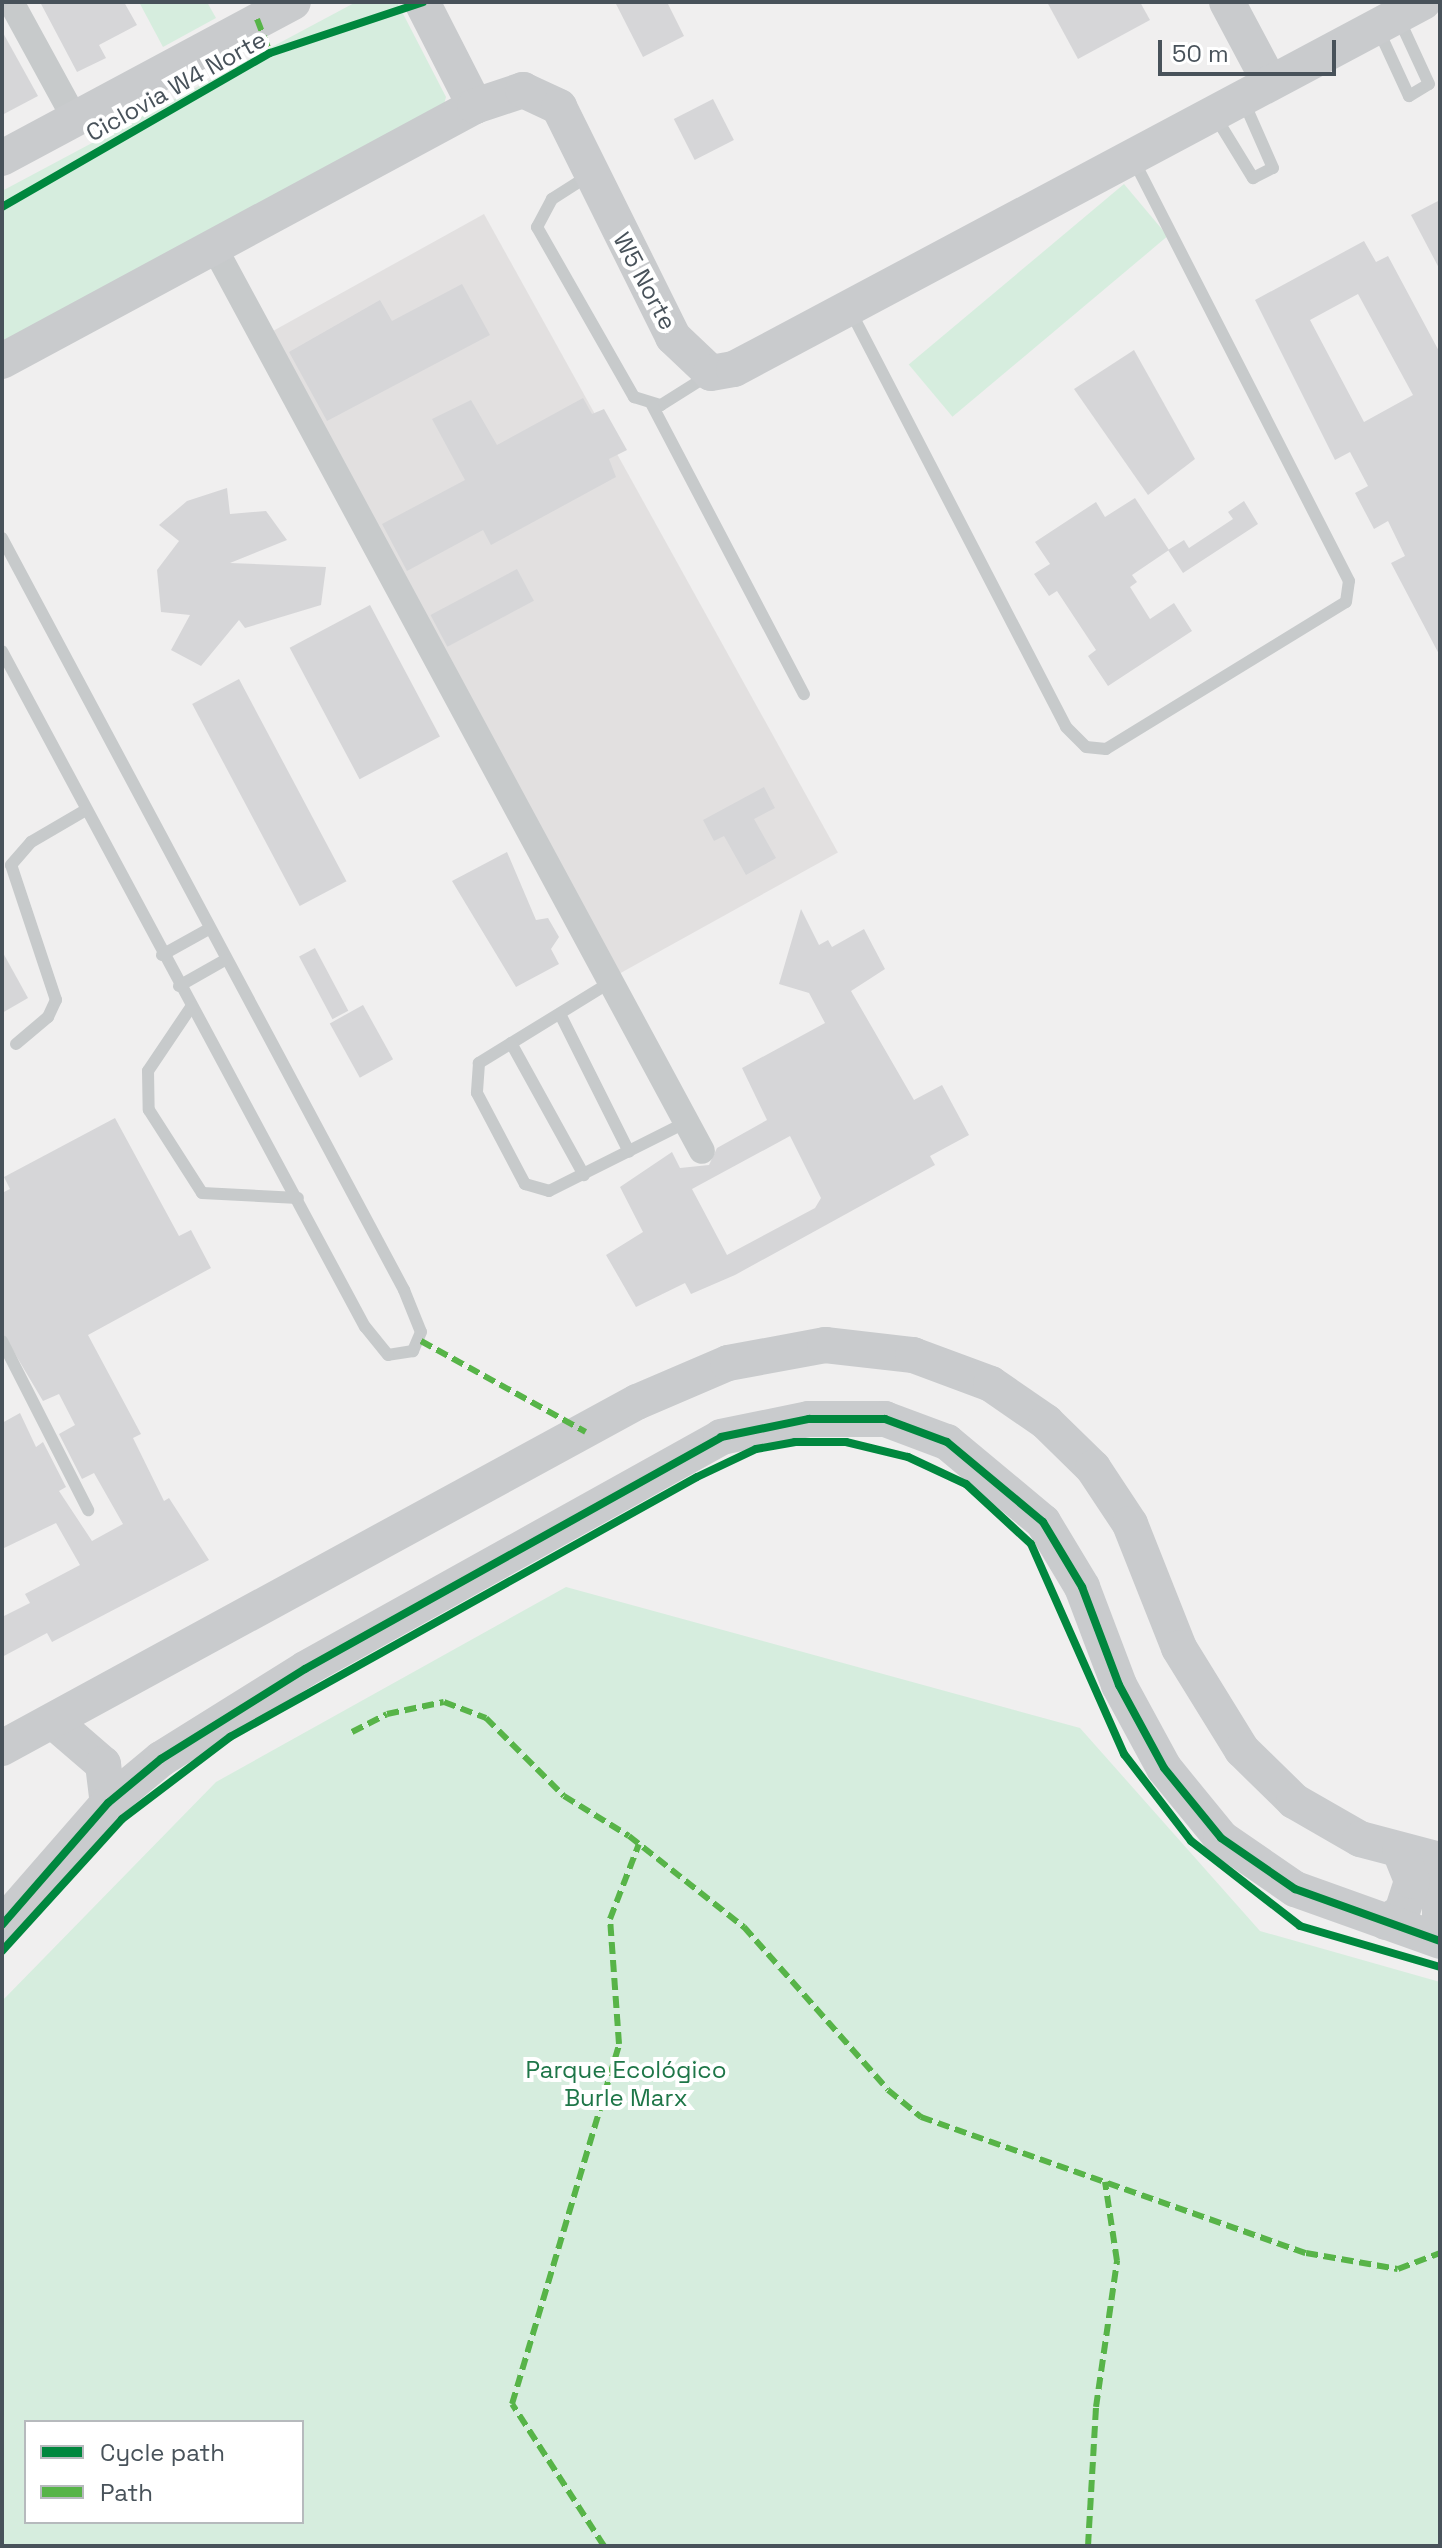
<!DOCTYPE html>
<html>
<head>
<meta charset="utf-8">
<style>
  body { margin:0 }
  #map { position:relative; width:1442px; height:2548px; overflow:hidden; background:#f0efef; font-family:"Space Grotesk",sans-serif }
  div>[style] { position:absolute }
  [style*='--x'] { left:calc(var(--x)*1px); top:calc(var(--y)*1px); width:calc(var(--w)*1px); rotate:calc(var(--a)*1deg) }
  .education>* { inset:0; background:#e2e0e0; transform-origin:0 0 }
  .green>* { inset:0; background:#d6edde; transform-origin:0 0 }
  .building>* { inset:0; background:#d6d6d8; transform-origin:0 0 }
  .lane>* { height:12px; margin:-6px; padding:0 6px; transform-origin:6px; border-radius:6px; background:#c7cacb }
  .street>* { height:26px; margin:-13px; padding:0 13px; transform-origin:13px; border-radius:13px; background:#c7cacb }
  .secondary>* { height:36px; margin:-18px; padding:0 18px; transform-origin:18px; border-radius:18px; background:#c9cbcd }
  .quiet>* { height:6px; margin-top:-3px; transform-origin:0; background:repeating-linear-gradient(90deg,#57b448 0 12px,transparent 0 18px) }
  .cycleway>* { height:8px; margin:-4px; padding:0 4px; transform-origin:4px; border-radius:4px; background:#00873e }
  span { translate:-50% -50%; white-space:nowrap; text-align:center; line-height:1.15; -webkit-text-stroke:8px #fff; paint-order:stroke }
  .street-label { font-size:24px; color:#48525a }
  .park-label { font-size:24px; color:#1e7648 }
  .frame { position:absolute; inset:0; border:4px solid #48525a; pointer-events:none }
  .legend { position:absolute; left:24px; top:2420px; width:280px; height:104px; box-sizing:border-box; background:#fff; border:2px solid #b6babd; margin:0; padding:10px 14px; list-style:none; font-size:24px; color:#48525a }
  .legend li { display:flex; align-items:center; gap:16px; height:40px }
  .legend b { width:40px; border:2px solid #b6babd }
  .scale { position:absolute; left:1158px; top:40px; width:178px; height:36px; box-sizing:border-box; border:4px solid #48525a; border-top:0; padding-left:10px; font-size:24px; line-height:28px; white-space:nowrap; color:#48525a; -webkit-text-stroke:6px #fff; paint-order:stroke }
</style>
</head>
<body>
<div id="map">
  <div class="education">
    <div style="left:484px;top:214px;width:730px;height:250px;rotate:61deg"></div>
  </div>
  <div class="green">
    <div style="clip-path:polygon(139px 2px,207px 2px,216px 18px,163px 47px)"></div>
    <div style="clip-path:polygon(356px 2px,398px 4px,446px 97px,442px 112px,2px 347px,2px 191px)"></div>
    <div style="left:1124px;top:184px;width:68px;height:281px;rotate:50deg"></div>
    <div style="clip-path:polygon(evenodd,566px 1587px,1080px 1728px,1260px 1931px,1440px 1982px,1440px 2546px,2px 2546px,2px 2001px,216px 1782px,566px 1587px,302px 2422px,302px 2522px,26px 2522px,26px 2422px,302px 2422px)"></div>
  </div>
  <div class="building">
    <div style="clip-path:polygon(40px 2px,124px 2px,137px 25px,99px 45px,106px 58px,77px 72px)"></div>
    <div style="clip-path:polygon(615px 2px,667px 2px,684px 36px,643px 57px)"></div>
    <div style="clip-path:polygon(1047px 2px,1140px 2px,1150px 20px,1078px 59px)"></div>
    <div style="clip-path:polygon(2px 31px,38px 96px,2px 115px)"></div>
    <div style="left:713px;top:99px;width:46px;height:44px;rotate:63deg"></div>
    <div style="clip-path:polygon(1440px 200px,1440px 270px,1411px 215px)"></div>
    <div style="clip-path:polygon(evenodd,1364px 241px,1376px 262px,1388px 256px,1440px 353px,1440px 656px,1391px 563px,1405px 556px,1388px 521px,1374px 529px,1355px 493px,1368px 486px,1350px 452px,1335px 460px,1255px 300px,1364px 241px,1358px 294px,1413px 395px,1364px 422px,1310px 320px,1358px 294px)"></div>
    <div style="clip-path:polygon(462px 284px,490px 335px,327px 421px,289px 352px,380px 300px,392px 321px)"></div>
    <div style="clip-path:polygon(1134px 350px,1195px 459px,1148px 495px,1074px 389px)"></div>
    <div style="clip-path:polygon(583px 398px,592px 414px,604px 409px,627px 450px,609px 459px,616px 477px,491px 545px,483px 530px,407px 571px,382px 524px,465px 480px,432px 419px,471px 400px,497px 445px)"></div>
    <div style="clip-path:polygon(227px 488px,230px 514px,266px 511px,287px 540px,230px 563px,326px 567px,321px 605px,245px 628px,239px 620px,201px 666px,171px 650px,190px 615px,161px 612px,157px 570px,179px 541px,159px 525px,187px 501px)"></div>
    <div style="clip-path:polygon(1135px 498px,1169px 550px,1132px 575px,1137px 582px,1130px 587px,1150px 619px,1174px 603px,1192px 631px,1108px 686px,1088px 656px,1096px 650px,1057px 591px,1049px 596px,1034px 574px,1050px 564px,1035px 542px,1096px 502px,1105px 517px)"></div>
    <div style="clip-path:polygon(1244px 501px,1258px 524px,1183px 573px,1168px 550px,1184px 540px,1189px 548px,1233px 519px,1228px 512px)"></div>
    <div style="left:517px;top:569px;width:36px;height:98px;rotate:62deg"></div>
    <div style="left:370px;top:605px;width:149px;height:91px;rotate:62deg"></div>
    <div style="left:239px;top:679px;width:229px;height:53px;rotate:62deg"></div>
    <div style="clip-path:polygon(764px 787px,775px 808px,754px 819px,776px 858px,746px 875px,724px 836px,714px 841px,703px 820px)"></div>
    <div style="clip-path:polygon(507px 852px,536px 920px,548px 918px,559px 937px,551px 949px,559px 964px,516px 987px,452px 881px)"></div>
    <div style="clip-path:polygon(evenodd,801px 909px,819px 945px,828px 940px,832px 947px,864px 929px,885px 969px,851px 991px,914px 1100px,942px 1085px,969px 1135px,930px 1156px,935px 1165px,735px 1275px,691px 1294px,685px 1283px,636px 1307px,606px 1255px,643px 1232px,620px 1187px,672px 1152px,680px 1168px,709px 1165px,717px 1148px,767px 1120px,742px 1068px,825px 1023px,809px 993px,779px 984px,801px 909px,790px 1136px,821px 1198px,815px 1208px,727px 1255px,692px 1189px,790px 1136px)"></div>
    <div style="left:315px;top:948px;width:71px;height:18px;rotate:62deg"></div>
    <div style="clip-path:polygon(2px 951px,28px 998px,2px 1013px)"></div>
    <div style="left:363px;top:1005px;width:62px;height:38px;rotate:61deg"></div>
    <div style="clip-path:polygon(115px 1118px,179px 1236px,191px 1230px,211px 1268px,88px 1335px,141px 1434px,133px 1438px,164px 1501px,169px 1498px,209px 1560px,52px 1642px,47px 1633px,2px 1657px,2px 1617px,30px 1603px,25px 1594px,80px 1565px,56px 1523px,2px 1549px,2px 1423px,20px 1413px,36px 1447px,43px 1442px,66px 1487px,59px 1491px,92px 1541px,123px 1524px,94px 1473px,82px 1479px,59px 1434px,75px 1425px,59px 1394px,43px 1401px,2px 1332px,2px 1193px,10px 1189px,4px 1177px)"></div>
  </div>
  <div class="lane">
    <div style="--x:1378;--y:29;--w:74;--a:65.2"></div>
    <div style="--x:1409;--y:96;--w:23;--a:-31"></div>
    <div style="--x:1429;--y:84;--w:72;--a:-114.8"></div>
    <div style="--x:1215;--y:116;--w:73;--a:58.5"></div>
    <div style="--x:1253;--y:178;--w:22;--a:-27"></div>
    <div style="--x:1273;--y:168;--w:74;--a:-113.8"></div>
    <div style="--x:588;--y:176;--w:43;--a:147.4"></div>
    <div style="--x:552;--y:199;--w:32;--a:118"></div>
    <div style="--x:537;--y:227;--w:196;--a:60.3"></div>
    <div style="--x:634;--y:397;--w:28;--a:17"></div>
    <div style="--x:661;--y:405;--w:54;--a:-32.2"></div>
    <div style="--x:851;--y:312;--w:467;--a:62.6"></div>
    <div style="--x:1066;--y:727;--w:28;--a:45"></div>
    <div style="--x:1086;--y:747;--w:20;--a:6"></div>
    <div style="--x:1106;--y:749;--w:281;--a:-31.5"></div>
    <div style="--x:1346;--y:602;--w:21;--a:-82"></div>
    <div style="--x:1349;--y:581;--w:474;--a:-117.1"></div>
    <div style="--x:651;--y:403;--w:329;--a:62.3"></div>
    <div style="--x:2;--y:538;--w:853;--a:61.87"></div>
    <div style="--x:404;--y:1290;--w:45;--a:68"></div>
    <div style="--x:421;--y:1332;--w:21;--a:113"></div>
    <div style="--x:413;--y:1351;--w:25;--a:171"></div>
    <div style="--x:388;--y:1355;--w:36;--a:-129"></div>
    <div style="--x:365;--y:1327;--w:767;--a:-118.24"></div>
    <div style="--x:162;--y:955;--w:54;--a:-29"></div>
    <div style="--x:609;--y:983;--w:153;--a:148.4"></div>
    <div style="--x:479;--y:1063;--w:30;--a:94"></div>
    <div style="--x:477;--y:1093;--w:103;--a:62.2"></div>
    <div style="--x:525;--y:1184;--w:25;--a:16"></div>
    <div style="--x:549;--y:1191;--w:152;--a:-26.6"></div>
    <div style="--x:179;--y:986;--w:53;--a:-29.5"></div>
    <div style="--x:191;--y:1007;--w:77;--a:123.9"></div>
    <div style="--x:148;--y:1071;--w:39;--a:89"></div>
    <div style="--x:149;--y:1110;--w:98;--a:57.4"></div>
    <div style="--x:202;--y:1193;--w:96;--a:3"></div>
    <div style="--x:560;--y:1014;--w:154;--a:63.4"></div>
    <div style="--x:511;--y:1043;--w:151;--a:61.1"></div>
    <div style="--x:16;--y:1044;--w:42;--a:-40.2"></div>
    <div style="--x:48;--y:1017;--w:19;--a:-65"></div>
    <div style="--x:56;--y:1000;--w:142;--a:-108.4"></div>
    <div style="--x:11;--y:865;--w:30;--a:-49"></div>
    <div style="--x:31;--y:842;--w:61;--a:-30.3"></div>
    <div style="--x:2;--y:1341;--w:190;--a:63"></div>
  </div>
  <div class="street">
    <div style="--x:11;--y:2;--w:133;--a:61.3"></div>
    <div style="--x:214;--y:247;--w:1027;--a:61.64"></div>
  </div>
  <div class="secondary">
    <div style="--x:422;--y:2;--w:117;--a:63"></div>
    <div style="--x:1227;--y:2;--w:89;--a:62"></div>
    <div style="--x:2;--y:158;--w:330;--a:-28.2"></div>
    <div style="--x:2;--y:361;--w:537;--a:-28.33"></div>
    <div style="--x:475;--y:106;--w:51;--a:-18.4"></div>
    <div style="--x:523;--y:90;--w:40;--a:25"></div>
    <div style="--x:559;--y:107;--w:257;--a:63.6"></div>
    <div style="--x:673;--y:337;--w:52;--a:43.5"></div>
    <div style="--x:711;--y:373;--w:23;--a:-10"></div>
    <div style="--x:734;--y:369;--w:781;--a:-28.04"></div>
    <div style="--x:53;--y:1721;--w:66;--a:40.7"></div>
    <div style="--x:103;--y:1764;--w:39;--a:83"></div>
    <div style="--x:2;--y:1748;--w:723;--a:-28.59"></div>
    <div style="--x:637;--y:1402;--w:99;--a:-23.2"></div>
    <div style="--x:728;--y:1363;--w:99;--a:-10.5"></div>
    <div style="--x:825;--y:1345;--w:89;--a:6.5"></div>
    <div style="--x:913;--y:1355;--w:83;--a:20.4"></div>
    <div style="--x:991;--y:1384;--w:67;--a:34.6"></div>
    <div style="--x:1046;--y:1422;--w:66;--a:44.4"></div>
    <div style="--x:1093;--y:1468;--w:67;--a:56.5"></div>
    <div style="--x:1130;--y:1524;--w:133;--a:68.4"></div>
    <div style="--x:1179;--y:1648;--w:120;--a:58.3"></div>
    <div style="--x:1242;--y:1750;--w:73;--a:44.4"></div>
    <div style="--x:1294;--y:1801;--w:76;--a:29.9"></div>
    <div style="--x:1360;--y:1839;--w:83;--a:14.7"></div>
    <div style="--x:1440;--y:1886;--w:40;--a:90"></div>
    <div style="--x:1386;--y:1922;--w:19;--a:-32"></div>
    <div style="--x:1402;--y:1912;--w:33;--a:-72"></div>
    <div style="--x:1412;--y:1881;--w:32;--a:-112"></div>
    <div style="--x:2;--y:1925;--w:162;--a:-49"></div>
    <div style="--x:108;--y:1803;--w:69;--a:-39.7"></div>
    <div style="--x:161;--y:1759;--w:170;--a:-32"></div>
    <div style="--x:305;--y:1669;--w:476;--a:-29.1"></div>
    <div style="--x:721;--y:1437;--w:90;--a:-11.6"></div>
    <div style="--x:809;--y:1419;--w:76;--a:0"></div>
    <div style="--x:885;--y:1419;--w:66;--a:20.4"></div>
    <div style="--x:947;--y:1442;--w:125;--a:39.8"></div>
    <div style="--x:1043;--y:1522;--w:76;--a:59"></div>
    <div style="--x:1082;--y:1587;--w:105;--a:69.3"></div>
    <div style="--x:1119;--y:1685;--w:94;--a:61.5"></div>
    <div style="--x:1164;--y:1768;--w:90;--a:50.8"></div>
    <div style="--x:1221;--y:1838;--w:90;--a:34.6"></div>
    <div style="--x:1295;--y:1889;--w:154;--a:19.7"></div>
  </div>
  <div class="quiet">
    <div style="--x:257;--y:19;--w:36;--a:69"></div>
    <div style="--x:421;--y:1341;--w:188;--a:28.9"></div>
    <div style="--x:352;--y:1732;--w:39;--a:-27"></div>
    <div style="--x:387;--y:1714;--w:58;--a:-11.9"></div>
    <div style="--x:444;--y:1702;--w:45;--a:20.9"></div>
    <div style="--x:486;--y:1718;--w:110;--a:45"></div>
    <div style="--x:564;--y:1796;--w:76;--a:31.6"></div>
    <div style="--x:629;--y:1836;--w:147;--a:38.4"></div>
    <div style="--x:744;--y:1927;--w:217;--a:48.5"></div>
    <div style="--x:888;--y:2090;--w:43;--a:39.3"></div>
    <div style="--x:921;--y:2117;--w:408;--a:19.5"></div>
    <div style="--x:1306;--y:2253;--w:93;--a:9.9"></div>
    <div style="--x:1398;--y:2269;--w:45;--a:-20.9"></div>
    <div style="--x:604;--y:2546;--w:169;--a:-122.9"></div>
    <div style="--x:512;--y:2404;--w:376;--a:-73.4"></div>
    <div style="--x:619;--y:2044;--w:125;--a:-94.1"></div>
    <div style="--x:610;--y:1919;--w:80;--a:-68.9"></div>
    <div style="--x:1088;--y:2546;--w:139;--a:-86.7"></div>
    <div style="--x:1096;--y:2407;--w:148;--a:-81.8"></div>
    <div style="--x:1117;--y:2261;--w:80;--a:-98.6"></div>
  </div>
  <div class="cycleway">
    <div style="--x:2;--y:207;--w:309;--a:-29.9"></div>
    <div style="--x:270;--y:53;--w:161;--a:-18.4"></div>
    <div style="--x:2;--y:1925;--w:162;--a:-49"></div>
    <div style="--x:108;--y:1803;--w:69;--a:-39.7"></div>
    <div style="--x:161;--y:1759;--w:170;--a:-32"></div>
    <div style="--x:305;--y:1669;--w:476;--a:-29.1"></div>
    <div style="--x:721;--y:1437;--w:90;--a:-11.6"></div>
    <div style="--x:809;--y:1419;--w:76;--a:0"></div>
    <div style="--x:885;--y:1419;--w:66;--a:20.4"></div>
    <div style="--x:947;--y:1442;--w:125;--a:39.8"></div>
    <div style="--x:1043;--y:1522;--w:76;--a:59"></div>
    <div style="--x:1082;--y:1587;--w:105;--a:69.3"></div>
    <div style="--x:1119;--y:1685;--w:94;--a:61.5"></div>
    <div style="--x:1164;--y:1768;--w:90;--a:50.8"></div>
    <div style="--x:1221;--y:1838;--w:90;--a:34.6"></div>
    <div style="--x:1295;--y:1889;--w:154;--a:19.7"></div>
    <div style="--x:2;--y:1951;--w:178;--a:-47.7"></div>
    <div style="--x:122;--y:1819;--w:136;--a:-37.2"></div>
    <div style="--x:230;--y:1737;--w:534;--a:-29.11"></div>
    <div style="--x:697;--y:1477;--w:65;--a:-25.4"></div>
    <div style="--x:756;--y:1449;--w:40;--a:-10"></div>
    <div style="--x:795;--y:1442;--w:51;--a:0"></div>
    <div style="--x:846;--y:1442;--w:64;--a:13.6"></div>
    <div style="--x:908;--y:1457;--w:64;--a:25"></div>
    <div style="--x:966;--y:1484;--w:88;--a:42.7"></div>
    <div style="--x:1031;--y:1544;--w:230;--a:66.1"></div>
    <div style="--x:1124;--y:1754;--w:110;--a:52.4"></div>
    <div style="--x:1191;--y:1841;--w:138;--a:37.9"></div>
    <div style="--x:1300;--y:1926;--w:146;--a:16.3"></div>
  </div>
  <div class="street-label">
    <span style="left:176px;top:86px;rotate:-29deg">Ciclovia W4 Norte</span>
    <span style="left:645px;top:281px;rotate:62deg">W5 Norte</span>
  </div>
  <div class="park-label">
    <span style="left:626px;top:2084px">Parque Ecológico<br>Burle Marx</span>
  </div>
  <div class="frame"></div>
  <ul class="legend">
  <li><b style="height:10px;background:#00873e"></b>Cycle path</li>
  <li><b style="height:10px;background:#57b448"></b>Path</li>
  </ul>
  <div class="scale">50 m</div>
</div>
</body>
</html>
